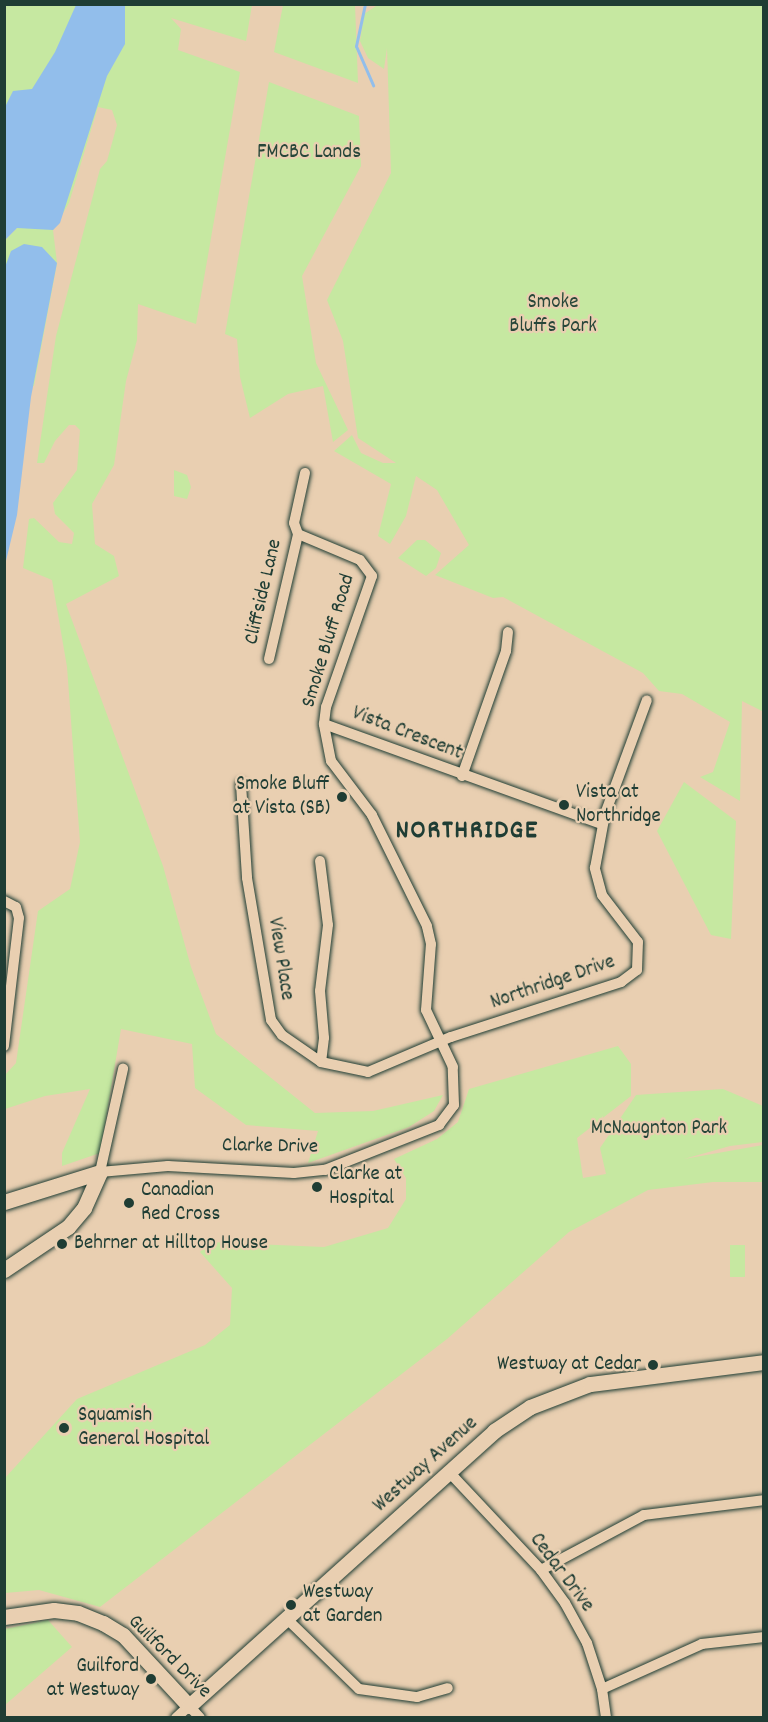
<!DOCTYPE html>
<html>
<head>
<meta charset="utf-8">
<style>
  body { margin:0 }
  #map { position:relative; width:768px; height:1722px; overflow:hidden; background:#e9cfb1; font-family:Dekko,sans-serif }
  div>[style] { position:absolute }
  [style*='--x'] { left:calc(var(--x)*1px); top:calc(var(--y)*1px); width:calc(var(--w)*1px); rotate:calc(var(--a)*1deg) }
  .green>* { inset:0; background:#c6e8a1; transform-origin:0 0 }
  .water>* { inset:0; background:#92beeb }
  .stream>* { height:3px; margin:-1.5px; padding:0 1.5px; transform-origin:1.5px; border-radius:1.5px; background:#92beeb }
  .roads { filter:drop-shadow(0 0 2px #1f3d34) drop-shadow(0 0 2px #1f3d34) }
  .street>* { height:10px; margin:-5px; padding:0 5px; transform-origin:5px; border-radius:5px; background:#e9cfb1 }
  .secondary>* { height:15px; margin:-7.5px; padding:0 7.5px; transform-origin:7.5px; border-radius:7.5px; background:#e9cfb1 }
  .dots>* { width:16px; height:16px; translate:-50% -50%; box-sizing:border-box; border:3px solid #e9cfb1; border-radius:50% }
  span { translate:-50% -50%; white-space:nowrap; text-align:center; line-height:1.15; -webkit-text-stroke:4.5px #e9cfb1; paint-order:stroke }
  .park-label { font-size:21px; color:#274639 }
  .street-label { font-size:21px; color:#1f3d34 }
  .poi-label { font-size:21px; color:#1f3d34 }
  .right { translate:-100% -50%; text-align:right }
  .left { translate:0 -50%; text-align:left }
  .district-label { font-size:27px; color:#1f3d34; font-weight:700; letter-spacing:1.5px }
  .frame { position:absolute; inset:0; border:6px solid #1f3d34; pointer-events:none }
</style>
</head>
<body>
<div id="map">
  <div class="green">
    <div style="clip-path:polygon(379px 4px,763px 5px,764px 712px,742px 701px,740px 801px,700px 777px,713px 772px,730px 722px,682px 694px,659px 691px,643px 673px,503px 597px,493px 598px,435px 575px,469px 545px,437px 490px,416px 476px,406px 516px,390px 544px,378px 536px,391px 484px,334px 451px,352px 435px,361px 453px,383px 463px,396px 463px,358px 438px,343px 341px,327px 300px,391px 173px,387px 48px,384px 69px,368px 58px,360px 41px,364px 14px)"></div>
    <div style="clip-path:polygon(5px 5px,82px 5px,5px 145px)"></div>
    <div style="clip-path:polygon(125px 5px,252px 5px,246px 41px,171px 18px,181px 29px,178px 50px,240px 72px,196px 324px,138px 304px,137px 340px,126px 381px,114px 465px,92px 504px,95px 544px,114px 556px,119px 576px,66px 604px,163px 866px,191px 967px,216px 1034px,315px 1113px,373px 1111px,443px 1095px,434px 1111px,409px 1127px,308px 1163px,318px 1131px,246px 1125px,195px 1088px,192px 1044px,121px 1029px,100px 1153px,62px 1166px,62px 1153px,90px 1089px,45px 1096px,5px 1109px,5px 1075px,16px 1063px,38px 911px,70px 889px,80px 842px,67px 667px,52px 580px,23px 568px,29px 519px,34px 518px,59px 542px,72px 544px,74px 533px,55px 514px,53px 503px,77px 470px,80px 430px,75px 425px,69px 425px,55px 441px,44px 463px,37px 463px,56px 336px,100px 169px,107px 161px,117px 125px,112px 110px,98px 107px,69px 203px,53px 230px,57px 263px,34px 386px,5px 390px,5px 240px,17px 228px,38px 227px,114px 58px,125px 43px)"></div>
    <div style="clip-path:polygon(283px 5px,355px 5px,358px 83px,274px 52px)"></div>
    <div style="clip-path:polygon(269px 82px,359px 116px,361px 166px,302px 276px,316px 363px,348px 430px,333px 442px,323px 386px,288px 394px,250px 418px,240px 377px,237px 339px,225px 334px)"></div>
    <div style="clip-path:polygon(174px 470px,187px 475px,191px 487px,187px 499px,174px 496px)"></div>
    <div style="clip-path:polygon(417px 540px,425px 540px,441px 553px,436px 568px,426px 576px,398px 558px)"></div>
    <div style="clip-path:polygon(684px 782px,736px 821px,731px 939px,711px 935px,657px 831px)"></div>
    <div style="clip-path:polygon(618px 1046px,631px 1064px,631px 1096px,577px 1138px,583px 1178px,606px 1174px,600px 1148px,636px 1095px,723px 1089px,763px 1106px,763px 1142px,730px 1146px,684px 1159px,763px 1145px,763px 1182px,713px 1182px,648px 1190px,569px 1232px,447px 1339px,100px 1607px,39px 1590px,5px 1593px,5px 1478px,77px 1399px,205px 1345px,230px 1325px,232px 1288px,200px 1252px,209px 1242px,324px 1247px,388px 1228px,406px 1199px,406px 1178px,394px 1159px,437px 1139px,458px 1122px,469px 1089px)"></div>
    <div style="left:730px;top:1245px;width:15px;height:32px"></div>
    <div style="clip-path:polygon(48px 1620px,72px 1647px,5px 1705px,5px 1629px)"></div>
  </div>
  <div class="water">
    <div style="clip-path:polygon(76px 5px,125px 5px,125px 44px,107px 76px,60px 223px,53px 230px,17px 228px,5px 240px,5px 107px,13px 91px,32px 89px,55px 52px)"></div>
    <div style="clip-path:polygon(24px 244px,42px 247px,57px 263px,31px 397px,17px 515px,5px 565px,5px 267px,11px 251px)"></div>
  </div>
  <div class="stream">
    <div style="--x:365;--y:4;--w:43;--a:102.1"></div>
    <div style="--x:356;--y:46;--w:43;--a:66.4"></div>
  </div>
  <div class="roads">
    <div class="street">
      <div style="--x:305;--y:473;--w:51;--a:102.4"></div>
      <div style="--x:294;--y:523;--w:12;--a:70"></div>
      <div style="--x:298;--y:534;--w:67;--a:22.8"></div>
      <div style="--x:360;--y:560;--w:20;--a:53"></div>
      <div style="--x:372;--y:576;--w:139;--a:109.3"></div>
      <div style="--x:326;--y:707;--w:17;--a:97"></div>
      <div style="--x:269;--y:659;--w:128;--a:-76.9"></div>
      <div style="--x:462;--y:776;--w:133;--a:-70.6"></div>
      <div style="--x:506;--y:651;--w:19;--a:-84"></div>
      <div style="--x:241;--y:784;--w:94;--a:86.3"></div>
      <div style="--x:247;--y:878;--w:144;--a:80.4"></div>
      <div style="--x:271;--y:1020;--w:19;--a:54"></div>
      <div style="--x:282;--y:1035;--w:47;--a:34.7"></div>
      <div style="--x:321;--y:1062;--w:48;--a:12"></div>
      <div style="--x:368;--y:1072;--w:90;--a:-22.9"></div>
      <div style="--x:451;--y:1037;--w:179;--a:-17.9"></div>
      <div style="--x:621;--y:982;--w:20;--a:-37"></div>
      <div style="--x:637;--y:970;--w:28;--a:-88"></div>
      <div style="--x:638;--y:942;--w:59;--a:-127.5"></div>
      <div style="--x:602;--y:895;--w:28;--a:-105"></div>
      <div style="--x:595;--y:868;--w:55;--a:-79.5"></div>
      <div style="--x:605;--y:814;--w:121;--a:-69.8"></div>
      <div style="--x:320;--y:861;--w:64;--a:82.9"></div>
      <div style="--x:328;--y:925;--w:66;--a:96.9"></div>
      <div style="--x:320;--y:991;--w:47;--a:85.1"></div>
      <div style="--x:324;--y:1038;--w:24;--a:97"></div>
      <div style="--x:4;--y:901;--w:13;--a:27"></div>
      <div style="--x:16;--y:907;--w:11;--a:75"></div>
      <div style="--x:19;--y:918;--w:129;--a:96.7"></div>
      <div style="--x:100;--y:1172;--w:68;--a:-5"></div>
      <div style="--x:168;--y:1166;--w:126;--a:3.2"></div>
      <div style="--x:294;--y:1173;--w:31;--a:-6"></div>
      <div style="--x:325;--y:1170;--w:123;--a:-21.5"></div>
      <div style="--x:439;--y:1125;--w:25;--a:-53"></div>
      <div style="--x:454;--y:1105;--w:38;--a:-92"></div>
      <div style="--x:453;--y:1067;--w:63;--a:-115.3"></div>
      <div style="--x:426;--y:1010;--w:66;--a:-85.7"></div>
      <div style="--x:431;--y:944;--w:18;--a:-103"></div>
      <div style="--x:427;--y:926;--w:124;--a:-116.4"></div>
      <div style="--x:372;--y:815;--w:68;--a:-127.2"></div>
      <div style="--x:331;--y:761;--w:38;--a:-101"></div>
      <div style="--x:324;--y:724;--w:295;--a:19.8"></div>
      <div style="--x:100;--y:1172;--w:106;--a:-77.4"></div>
      <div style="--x:449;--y:1472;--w:134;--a:46.8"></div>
      <div style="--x:541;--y:1570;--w:41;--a:54"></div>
      <div style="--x:565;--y:1603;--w:46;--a:61.2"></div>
      <div style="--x:587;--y:1643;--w:48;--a:71.9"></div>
      <div style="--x:602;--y:1689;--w:29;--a:82"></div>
      <div style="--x:541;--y:1570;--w:117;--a:-28.1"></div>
      <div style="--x:644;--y:1515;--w:121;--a:-7.1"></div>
      <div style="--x:288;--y:1620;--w:99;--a:44.2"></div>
      <div style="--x:359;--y:1689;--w:59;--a:7.9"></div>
      <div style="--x:417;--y:1697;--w:32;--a:-16"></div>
      <div style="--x:602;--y:1689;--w:110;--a:-24.2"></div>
      <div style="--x:702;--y:1644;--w:62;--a:-6.4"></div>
      <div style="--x:176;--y:1718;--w:18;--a:-43"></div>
      <div style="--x:189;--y:1706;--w:16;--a:47"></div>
    </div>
    <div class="secondary">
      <div style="--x:4;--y:1202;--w:101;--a:-17.4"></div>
      <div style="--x:4;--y:1270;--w:77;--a:-33.9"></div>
      <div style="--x:68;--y:1227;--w:25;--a:-50"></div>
      <div style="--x:84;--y:1208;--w:39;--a:-66"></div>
      <div style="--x:4;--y:1617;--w:50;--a:-8"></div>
      <div style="--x:54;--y:1610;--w:24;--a:7"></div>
      <div style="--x:78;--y:1613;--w:27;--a:22"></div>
      <div style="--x:103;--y:1623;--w:23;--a:31"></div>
      <div style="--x:123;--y:1635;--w:97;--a:47.1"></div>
      <div style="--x:189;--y:1706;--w:411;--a:-42"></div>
      <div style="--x:494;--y:1431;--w:43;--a:-33.7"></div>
      <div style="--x:530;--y:1407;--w:64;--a:-21"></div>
      <div style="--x:590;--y:1384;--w:175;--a:-7.2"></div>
    </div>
  </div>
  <div class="dots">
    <div style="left:342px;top:797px;background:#1f3d34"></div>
    <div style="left:564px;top:805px;background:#1f3d34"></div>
    <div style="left:317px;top:1187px;background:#1f3d34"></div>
    <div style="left:129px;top:1203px;background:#1f3d34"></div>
    <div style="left:62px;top:1244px;background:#1f3d34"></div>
    <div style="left:653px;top:1365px;background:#1f3d34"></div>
    <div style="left:64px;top:1428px;background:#1f3d34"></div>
    <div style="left:291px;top:1605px;background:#1f3d34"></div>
    <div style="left:151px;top:1679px;background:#1f3d34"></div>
  </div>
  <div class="park-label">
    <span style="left:309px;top:153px">FMCBC Lands</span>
    <span style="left:553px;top:315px">Smoke<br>Bluffs Park</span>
    <span style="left:659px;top:1129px">McNaugnton Park</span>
  </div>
  <div class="street-label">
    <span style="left:264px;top:592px;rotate:-77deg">Cliffside Lane</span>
    <span style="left:329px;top:641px;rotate:-73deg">Smoke Bluff Road</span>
    <span style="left:407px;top:734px;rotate:21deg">Vista Crescent</span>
    <span style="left:280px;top:959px;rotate:81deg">View Place</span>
    <span style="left:553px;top:983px;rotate:-19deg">Northridge Drive</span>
    <span style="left:270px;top:1147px;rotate:1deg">Clarke Drive</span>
    <span style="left:426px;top:1465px;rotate:-42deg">Westway Avenue</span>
    <span style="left:561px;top:1573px;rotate:53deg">Cedar Drive</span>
    <span style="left:169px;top:1657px;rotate:45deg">Guilford Drive</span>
  </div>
  <div class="poi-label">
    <span class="right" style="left:330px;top:797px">Smoke Bluff<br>at Vista (SB)</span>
    <span class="left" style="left:576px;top:805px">Vista at<br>Northridge</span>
    <span class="left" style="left:329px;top:1187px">Clarke at<br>Hospital</span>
    <span class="left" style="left:141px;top:1203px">Canadian<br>Red Cross</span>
    <span class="left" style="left:74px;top:1244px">Behrner at Hilltop House</span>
    <span class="right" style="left:641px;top:1365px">Westway at Cedar</span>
    <span class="left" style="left:78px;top:1428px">Squamish<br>General Hospital</span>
    <span class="left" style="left:303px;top:1605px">Westway<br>at Garden</span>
    <span class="right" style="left:139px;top:1679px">Guilford<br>at Westway</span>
  </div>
  <div class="district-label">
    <span style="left:467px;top:832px">NORTHRIDGE</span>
  </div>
  <div class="frame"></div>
</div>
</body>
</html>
